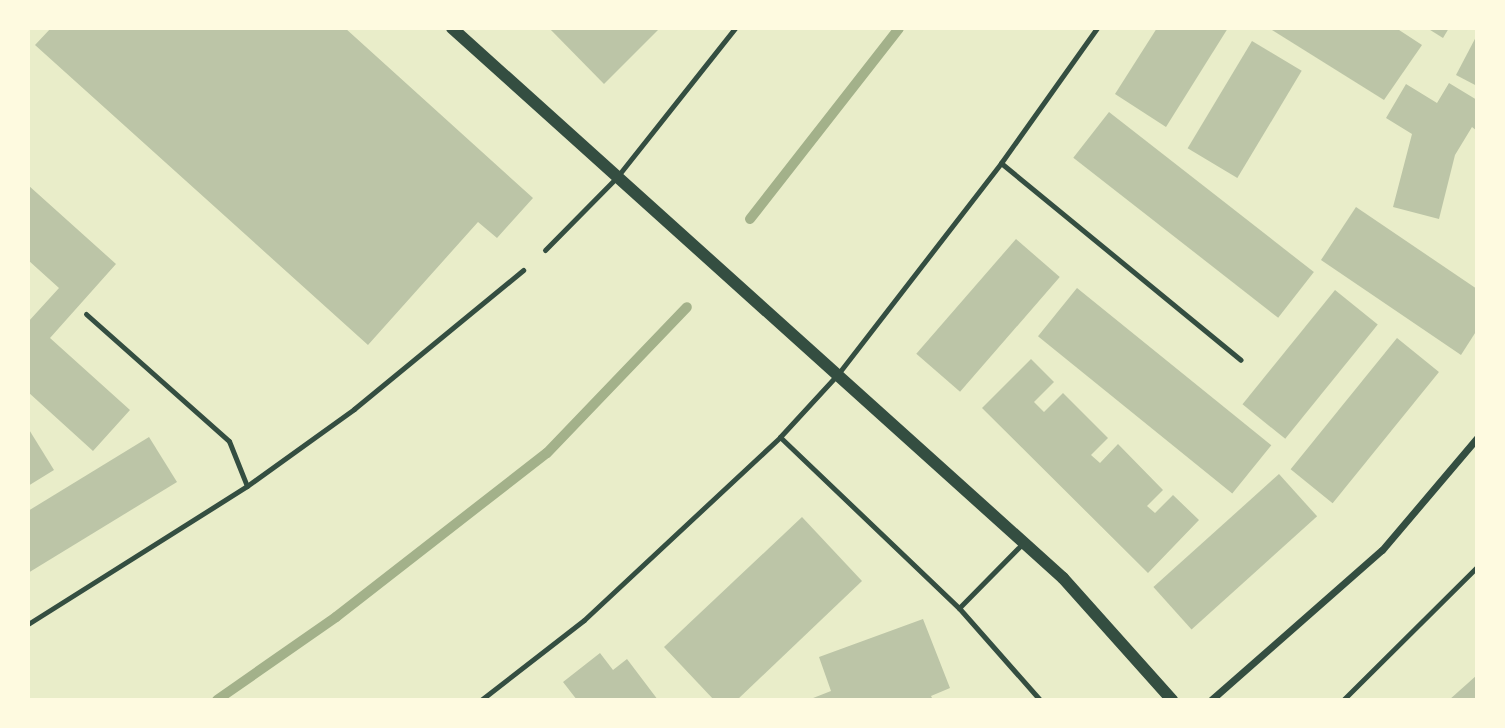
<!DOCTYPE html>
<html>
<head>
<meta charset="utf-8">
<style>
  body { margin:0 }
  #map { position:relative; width:1505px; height:728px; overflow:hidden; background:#e9edc9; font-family:Barlow,sans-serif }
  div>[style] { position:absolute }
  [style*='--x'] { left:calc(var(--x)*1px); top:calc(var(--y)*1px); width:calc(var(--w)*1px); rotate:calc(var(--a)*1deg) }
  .stream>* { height:10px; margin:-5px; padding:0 5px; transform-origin:5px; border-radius:5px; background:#a3b18a }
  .building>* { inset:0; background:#bcc5a7; transform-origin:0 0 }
  .service>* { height:5px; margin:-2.5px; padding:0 2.5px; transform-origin:2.5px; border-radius:2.5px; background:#344e41 }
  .minor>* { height:7px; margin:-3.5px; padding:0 3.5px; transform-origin:3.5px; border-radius:3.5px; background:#344e41 }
  .tertiary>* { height:12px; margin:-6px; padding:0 6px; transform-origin:6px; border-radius:6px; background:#344e41 }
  span { translate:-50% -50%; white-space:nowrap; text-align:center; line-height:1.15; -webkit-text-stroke:6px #fefae0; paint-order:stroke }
  .frame { position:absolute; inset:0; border:30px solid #fefae0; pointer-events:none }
</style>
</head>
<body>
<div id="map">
  <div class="stream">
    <div style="--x:750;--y:219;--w:242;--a:-52"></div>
    <div style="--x:217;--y:700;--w:145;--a:-34.9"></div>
    <div style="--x:336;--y:617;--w:267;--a:-37.9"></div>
    <div style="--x:547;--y:453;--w:202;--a:-46.2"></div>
  </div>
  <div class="building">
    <div style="clip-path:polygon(51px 28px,345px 28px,533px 198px,497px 238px,478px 222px,368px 345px,35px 45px)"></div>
    <div style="clip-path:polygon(549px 28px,660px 28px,604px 84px)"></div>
    <div style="clip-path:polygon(1157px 28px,1228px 28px,1166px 127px,1115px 94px)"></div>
    <div style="clip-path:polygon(1269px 28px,1396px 28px,1422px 45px,1384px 100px)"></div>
    <div style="clip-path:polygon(1427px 28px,1449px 28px,1443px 38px)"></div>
    <div style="clip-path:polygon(1477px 35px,1477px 86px,1456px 75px)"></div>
    <div style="left:1252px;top:41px;width:58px;height:125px;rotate:31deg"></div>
    <div style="clip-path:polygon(1449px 83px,1477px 100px,1477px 131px,1472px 127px,1455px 155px,1439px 219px,1393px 207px,1412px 134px,1386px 118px,1406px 84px,1437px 103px)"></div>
    <div style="left:1109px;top:112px;width:260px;height:58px;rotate:38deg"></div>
    <div style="clip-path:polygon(28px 185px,116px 264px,50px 338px,130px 410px,93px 451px,28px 392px,28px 322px,59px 288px,28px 260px)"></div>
    <div style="clip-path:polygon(1356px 207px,1477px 289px,1477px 330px,1461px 355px,1321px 260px)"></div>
    <div style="left:1016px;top:239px;width:58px;height:152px;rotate:41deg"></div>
    <div style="left:1077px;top:288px;width:250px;height:62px;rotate:39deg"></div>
    <div style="left:1335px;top:290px;width:55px;height:147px;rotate:39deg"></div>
    <div style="left:1397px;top:338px;width:54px;height:169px;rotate:39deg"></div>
    <div style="clip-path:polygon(1031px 359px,1054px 382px,1034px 402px,1044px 412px,1063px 393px,1108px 438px,1091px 455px,1100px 463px,1118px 444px,1163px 490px,1147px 506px,1155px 513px,1173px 495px,1199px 520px,1148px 573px,982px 408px)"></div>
    <div style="clip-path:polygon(28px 428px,54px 470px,28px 486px)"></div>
    <div style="clip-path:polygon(149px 437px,177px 482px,28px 573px,28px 511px)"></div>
    <div style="left:1279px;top:474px;width:57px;height:169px;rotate:48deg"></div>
    <div style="clip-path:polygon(802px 517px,862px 581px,737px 700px,714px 700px,664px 647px)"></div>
    <div style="clip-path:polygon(923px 619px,950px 688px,931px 696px,933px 700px,808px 700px,831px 691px,819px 657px)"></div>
    <div style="clip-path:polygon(600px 653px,613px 670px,627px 659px,658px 700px,577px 700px,563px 682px)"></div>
    <div style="clip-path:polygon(1477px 675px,1477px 700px,1449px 700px)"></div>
  </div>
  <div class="service">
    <div style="--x:1001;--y:163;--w:310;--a:39.4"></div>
    <div style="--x:545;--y:250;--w:103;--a:-45.4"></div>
    <div style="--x:617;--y:177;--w:190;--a:-51.6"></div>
    <div style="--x:86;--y:314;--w:191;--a:41.6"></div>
    <div style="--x:229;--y:441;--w:48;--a:68.2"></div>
    <div style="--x:780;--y:437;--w:248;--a:43.7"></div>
    <div style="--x:959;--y:608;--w:123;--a:48.6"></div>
    <div style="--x:959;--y:608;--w:91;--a:-45.4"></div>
    <div style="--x:28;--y:624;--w:259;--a:-32.2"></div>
    <div style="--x:247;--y:486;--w:132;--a:-35.7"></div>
    <div style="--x:354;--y:409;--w:219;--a:-39.4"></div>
    <div style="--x:481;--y:700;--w:130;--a:-37.8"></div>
    <div style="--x:584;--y:620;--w:268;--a:-43"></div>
    <div style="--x:780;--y:437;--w:86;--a:-47.4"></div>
    <div style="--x:838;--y:374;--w:267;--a:-52.3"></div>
    <div style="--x:1001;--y:163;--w:166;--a:-54.6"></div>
    <div style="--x:1343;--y:700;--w:189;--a:-44.8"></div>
  </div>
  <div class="minor">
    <div style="--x:1211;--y:700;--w:227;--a:-41.3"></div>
    <div style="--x:1382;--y:550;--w:147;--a:-49.7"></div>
  </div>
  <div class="tertiary">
    <div style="--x:452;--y:28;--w:822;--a:41.99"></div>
    <div style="--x:1063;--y:578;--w:164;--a:48.2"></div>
  </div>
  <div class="frame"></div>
</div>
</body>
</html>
